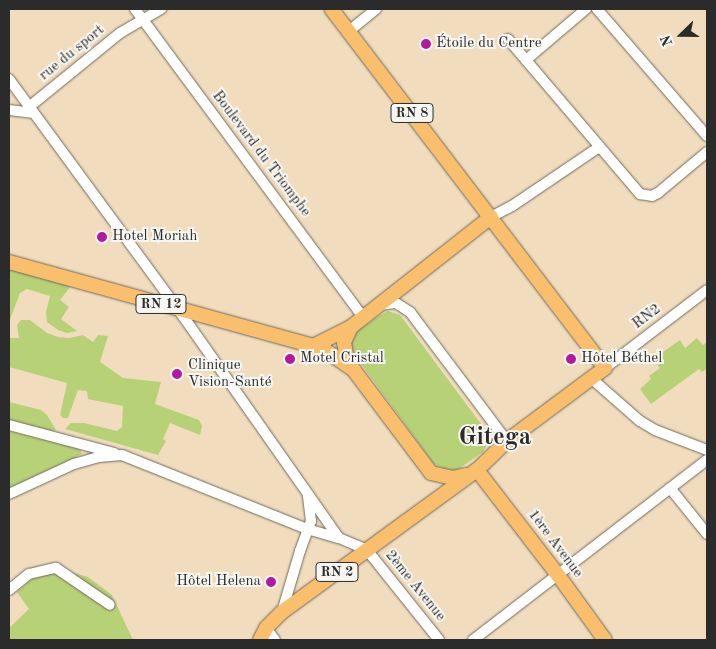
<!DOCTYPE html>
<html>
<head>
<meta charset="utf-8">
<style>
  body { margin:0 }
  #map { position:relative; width:716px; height:649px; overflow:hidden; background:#f1ddbd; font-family:"Old Standard TT",serif }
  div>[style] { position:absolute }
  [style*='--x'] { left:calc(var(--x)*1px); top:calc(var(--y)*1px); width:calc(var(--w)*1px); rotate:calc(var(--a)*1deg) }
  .green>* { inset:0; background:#b7d176 }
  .roads { filter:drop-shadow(0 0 1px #70695e) drop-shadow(0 0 1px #70695e) }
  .minor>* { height:10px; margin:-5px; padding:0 5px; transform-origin:5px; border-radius:5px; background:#fff }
  .major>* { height:14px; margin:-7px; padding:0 7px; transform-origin:7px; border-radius:7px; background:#f9bf6d }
  .dots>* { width:14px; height:14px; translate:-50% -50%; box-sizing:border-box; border:2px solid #f6f6f2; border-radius:50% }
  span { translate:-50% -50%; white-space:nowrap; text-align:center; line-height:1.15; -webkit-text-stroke:4px #f6f6f2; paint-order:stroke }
  .shield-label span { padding:1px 4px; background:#f6f6f2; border:1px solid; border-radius:4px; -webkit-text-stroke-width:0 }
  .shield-label { font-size:14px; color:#2b2b2b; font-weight:700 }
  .poi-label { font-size:15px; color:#2b2b2b }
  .left { translate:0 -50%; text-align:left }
  .right { translate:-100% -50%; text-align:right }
  .street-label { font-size:15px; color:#2b2b2b }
  .town-label { font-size:25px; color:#2b2b2b; font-weight:700 }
  .frame { position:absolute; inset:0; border:10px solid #2b2b2b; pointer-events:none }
  .north { position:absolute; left:656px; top:10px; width:50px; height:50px; -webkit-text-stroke:4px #f6f6f2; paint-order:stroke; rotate:248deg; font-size:14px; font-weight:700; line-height:20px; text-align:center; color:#2b2b2b }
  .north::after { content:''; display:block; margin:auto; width:18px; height:22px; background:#2b2b2b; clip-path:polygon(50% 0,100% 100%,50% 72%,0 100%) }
</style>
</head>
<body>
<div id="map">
  <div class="green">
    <div style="clip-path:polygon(9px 269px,71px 286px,60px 300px,69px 307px,61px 319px,77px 331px,67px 333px,58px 330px,47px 322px,46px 312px,50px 296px,27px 289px,20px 293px,9px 322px,9px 338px,19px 338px,17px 325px,21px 320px,30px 320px,47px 333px,58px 337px,69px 338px,83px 335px,93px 342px,98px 335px,108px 336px,100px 362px,123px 378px,161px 382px,155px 404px,199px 420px,202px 426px,200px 435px,170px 423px,163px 439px,166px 441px,158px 455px,65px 429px,71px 423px,84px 423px,117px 431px,122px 427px,123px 406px,88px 399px,87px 391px,78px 390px,68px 418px,63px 418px,60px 415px,67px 383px,9px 367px)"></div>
    <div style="clip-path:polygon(388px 311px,400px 315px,484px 428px,488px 443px,483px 452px,457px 470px,448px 471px,434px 464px,353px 353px,351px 342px,357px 331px,377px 317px)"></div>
    <div style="clip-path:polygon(697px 338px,703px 345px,707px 342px,707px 369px,702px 372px,699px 369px,651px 404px,640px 389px,651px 379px,649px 376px,660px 368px,653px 359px,680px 340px,685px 348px)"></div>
    <div style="clip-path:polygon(9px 402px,41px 410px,47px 415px,56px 430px,52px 431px,9px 420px)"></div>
    <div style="clip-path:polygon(9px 431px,80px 449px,82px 454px,9px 489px)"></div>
    <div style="clip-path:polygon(61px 569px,88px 577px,112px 595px,133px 640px,9px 640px,9px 628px,29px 609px,17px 592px,35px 576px)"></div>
  </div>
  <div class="roads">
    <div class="minor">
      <div style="--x:135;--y:9;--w:383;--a:53.5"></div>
      <div style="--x:597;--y:9;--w:168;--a:49.1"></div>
      <div style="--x:349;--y:31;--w:35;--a:-39"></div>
      <div style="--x:508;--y:39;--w:204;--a:49.6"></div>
      <div style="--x:640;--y:194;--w:12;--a:9"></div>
      <div style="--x:652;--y:196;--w:7;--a:-27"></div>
      <div style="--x:658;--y:193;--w:64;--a:-39.9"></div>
      <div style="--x:526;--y:60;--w:79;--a:-40.4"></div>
      <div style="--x:9;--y:79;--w:285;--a:53.7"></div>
      <div style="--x:178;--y:309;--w:280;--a:54.9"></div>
      <div style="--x:339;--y:538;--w:30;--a:23"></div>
      <div style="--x:367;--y:550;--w:115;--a:51.3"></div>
      <div style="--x:29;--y:107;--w:117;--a:-39.1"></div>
      <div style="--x:120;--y:33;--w:48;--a:-30.3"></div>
      <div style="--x:9;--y:110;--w:25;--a:7"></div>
      <div style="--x:491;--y:217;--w:24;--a:-28"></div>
      <div style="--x:512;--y:206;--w:105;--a:-34.1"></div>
      <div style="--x:381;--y:305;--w:15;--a:-8"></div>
      <div style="--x:396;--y:303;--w:17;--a:33"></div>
      <div style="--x:410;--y:312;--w:161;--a:53.1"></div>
      <div style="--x:605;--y:368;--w:128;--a:-37.4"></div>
      <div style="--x:592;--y:379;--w:64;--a:41.2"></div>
      <div style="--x:640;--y:421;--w:17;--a:31"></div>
      <div style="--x:655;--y:430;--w:56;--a:21"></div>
      <div style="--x:9;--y:425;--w:109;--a:14.9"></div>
      <div style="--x:670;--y:488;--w:59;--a:51.2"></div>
      <div style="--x:9;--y:494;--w:72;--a:-24.8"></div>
      <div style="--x:74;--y:464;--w:26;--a:-16"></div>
      <div style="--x:99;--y:457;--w:23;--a:-5"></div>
      <div style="--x:122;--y:455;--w:199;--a:21.8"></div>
      <div style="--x:307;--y:529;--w:33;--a:16"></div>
      <div style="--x:9;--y:590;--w:26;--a:-39"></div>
      <div style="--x:29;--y:574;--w:28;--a:-13"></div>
      <div style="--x:56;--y:568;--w:65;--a:34.4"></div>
      <div style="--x:282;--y:612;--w:64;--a:-73.6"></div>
      <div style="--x:300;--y:551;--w:32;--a:-70"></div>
      <div style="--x:311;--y:521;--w:26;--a:-97"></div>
      <div style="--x:266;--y:628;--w:15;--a:53"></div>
      <div style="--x:473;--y:640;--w:295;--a:-37.6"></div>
    </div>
    <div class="major">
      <div style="--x:9;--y:262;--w:315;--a:15.4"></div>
      <div style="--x:313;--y:346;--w:16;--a:22"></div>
      <div style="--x:328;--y:352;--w:32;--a:35"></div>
      <div style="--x:351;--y:327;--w:17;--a:115"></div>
      <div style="--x:344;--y:342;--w:19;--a:81"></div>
      <div style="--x:347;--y:361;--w:140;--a:53.1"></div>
      <div style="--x:431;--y:473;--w:23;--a:13"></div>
      <div style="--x:453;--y:478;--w:13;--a:-13"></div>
      <div style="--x:313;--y:346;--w:42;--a:-26.6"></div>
      <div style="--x:351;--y:327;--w:178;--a:-38.2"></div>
      <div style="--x:477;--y:470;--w:133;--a:52.4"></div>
      <div style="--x:558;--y:575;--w:80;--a:54.1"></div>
      <div style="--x:260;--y:640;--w:13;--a:-63"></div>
      <div style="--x:266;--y:628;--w:23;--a:-45"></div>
      <div style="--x:282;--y:612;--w:241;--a:-36.1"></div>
      <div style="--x:477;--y:470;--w:42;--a:-44"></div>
      <div style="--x:507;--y:441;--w:122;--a:-36.7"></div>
      <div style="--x:605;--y:368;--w:451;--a:-127.3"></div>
    </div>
  </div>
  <div class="dots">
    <div style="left:426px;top:44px;background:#b5179e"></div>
    <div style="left:102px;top:237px;background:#b5179e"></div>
    <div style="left:290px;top:359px;background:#b5179e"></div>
    <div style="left:571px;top:359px;background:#b5179e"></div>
    <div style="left:177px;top:374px;background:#b5179e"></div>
    <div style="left:271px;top:582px;background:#b5179e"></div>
  </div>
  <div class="shield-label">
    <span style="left:412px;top:113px">RN 8</span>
    <span style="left:161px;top:304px">RN 12</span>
    <span style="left:337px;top:572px">RN 2</span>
  </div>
  <div class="poi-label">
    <span class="left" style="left:436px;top:44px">Étoile du Centre</span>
    <span class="left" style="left:112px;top:237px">Hotel Moriah</span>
    <span class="left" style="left:300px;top:359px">Motel Cristal</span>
    <span class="left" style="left:581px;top:359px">Hôtel Béthel</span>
    <span class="left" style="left:188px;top:374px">Clinique<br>Vision-Santé</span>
    <span class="right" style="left:261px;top:582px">Hôtel Helena</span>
  </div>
  <div class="street-label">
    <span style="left:72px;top:53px;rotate:-39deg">rue du sport</span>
    <span style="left:261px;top:154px;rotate:53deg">Boulevard du Triomphe</span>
    <span style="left:647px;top:317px;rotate:-37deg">RN2</span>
    <span style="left:555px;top:544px;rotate:53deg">1ère Avenue</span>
    <span style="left:415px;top:586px;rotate:51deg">2ème Avenue</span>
  </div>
  <div class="town-label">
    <span style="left:495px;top:438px">Gitega</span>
  </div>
  <div class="frame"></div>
  <div class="north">N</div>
</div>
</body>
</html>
